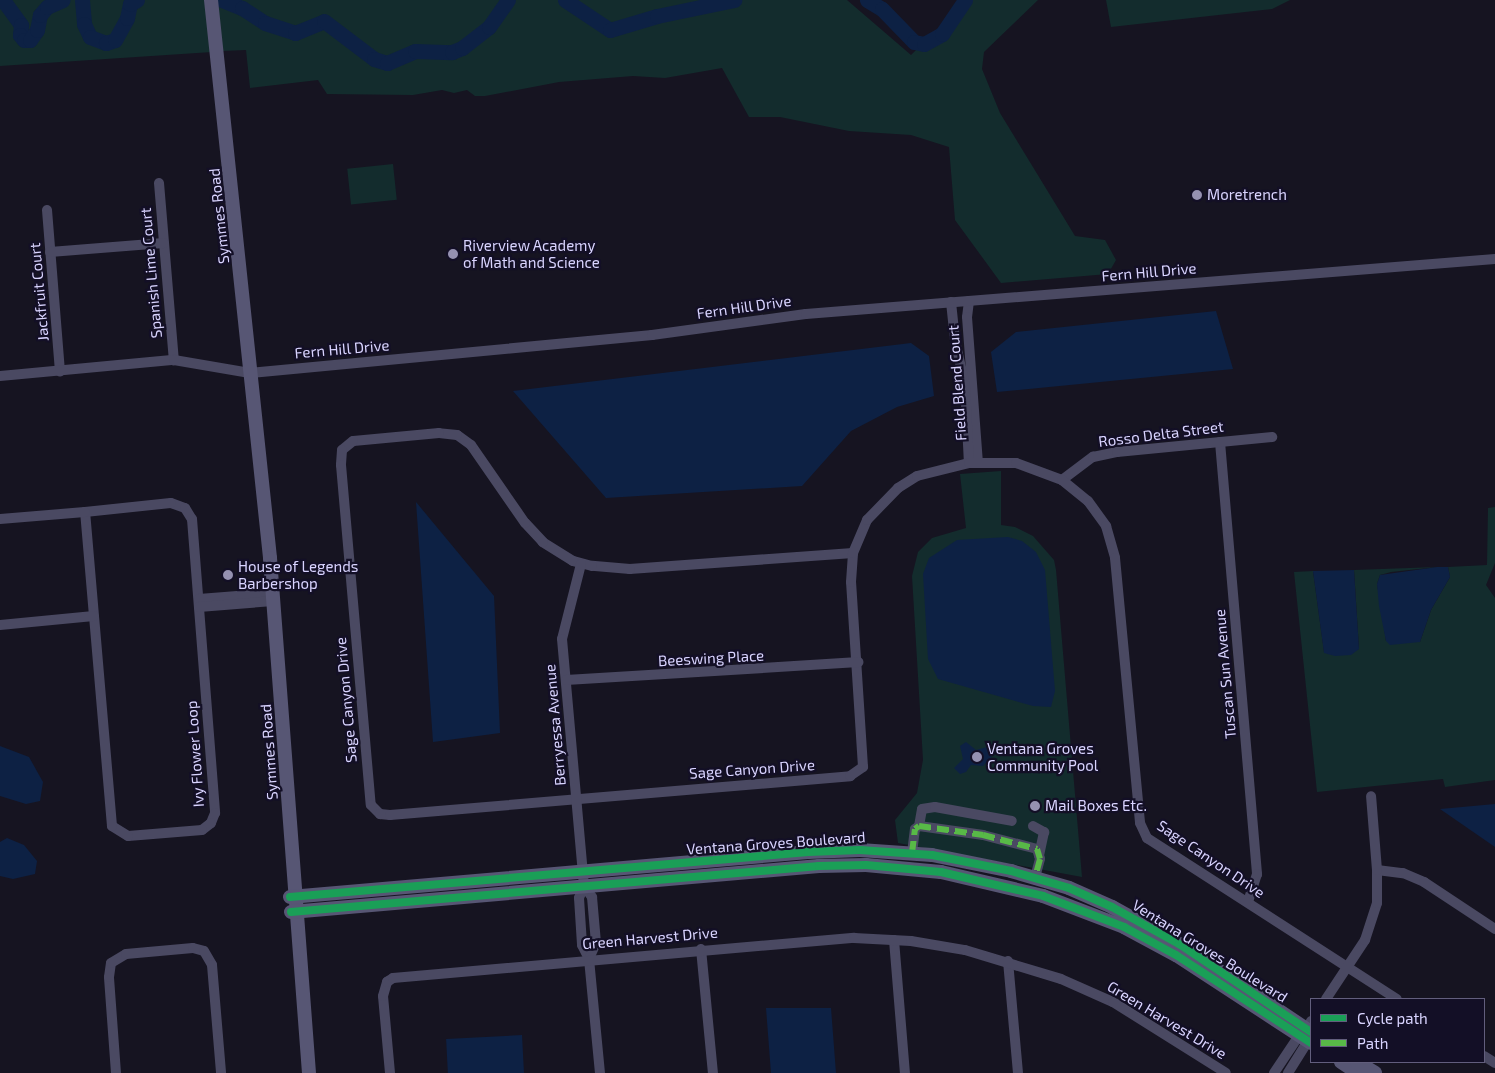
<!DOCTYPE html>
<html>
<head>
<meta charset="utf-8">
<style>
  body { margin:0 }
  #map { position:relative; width:1495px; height:1073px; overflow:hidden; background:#161421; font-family:"Exo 2",sans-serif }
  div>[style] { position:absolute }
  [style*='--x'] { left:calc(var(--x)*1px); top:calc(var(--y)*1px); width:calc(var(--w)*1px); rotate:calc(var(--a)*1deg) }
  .green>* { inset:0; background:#132c2d; transform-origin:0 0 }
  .water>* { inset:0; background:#0d2144; transform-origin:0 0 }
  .river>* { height:15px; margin:-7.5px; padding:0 7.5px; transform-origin:7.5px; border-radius:7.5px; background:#0d2144 }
  .street>* { height:10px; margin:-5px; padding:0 5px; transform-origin:5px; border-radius:5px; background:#4a4962 }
  .secondary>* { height:14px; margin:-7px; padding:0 7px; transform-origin:7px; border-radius:7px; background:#575674 }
  .quiet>* { height:6px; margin-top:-3px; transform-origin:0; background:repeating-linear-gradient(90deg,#58b947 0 12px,transparent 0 18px) }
  .cycleway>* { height:8px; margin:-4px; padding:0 4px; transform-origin:4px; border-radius:4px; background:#1a9f57 }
  .dots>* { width:14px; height:14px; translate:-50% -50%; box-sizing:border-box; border:2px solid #130f26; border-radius:50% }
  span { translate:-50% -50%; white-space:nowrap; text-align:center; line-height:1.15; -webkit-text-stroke:4.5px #130f26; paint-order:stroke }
  .poi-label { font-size:15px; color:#d9d4ff }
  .left { translate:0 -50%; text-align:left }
  .street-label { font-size:15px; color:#d9d4ff }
  .legend { position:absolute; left:1310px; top:998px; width:175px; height:65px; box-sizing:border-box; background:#130f26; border:1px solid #625e7d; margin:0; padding:6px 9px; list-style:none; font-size:15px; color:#d9d4ff }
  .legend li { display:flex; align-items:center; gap:10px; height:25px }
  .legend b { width:25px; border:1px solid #625e7d }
</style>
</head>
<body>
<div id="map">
  <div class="green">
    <div style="clip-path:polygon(0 0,206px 0,212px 52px,0 66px)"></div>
    <div style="clip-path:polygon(216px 0,847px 0,911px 55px,967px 0,1038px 0,984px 52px,982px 69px,1000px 113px,1075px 236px,1105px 240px,1116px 260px,1108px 274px,1001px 283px,955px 220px,949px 147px,911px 135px,849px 131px,780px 117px,749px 117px,722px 68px,665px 78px,633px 76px,559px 82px,485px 96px,475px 96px,467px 90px,454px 93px,442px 90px,413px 95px,327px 94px,318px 80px,250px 88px,246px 50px,222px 51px)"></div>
    <div style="clip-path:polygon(1106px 0,1290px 0,1272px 9px,1111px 27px)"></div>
    <div style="left:393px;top:164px;width:36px;height:46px;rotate:84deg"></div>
    <div style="clip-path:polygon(1001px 471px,1001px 525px,1015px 527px,1033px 536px,1054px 560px,1056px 570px,1082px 877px,898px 843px,895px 820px,917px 793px,923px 760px,912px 576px,918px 552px,932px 538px,966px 528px,960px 474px)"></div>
    <div style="clip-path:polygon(1495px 507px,1495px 563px,1486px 585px,1495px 598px,1495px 780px,1445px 787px,1443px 779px,1317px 792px,1294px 572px,1313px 571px,1324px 652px,1359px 649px,1354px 570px,1437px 567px,1391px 572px,1380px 575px,1377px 584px,1386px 641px,1420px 642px,1431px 610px,1450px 577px,1448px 567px,1487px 565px,1488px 508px)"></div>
  </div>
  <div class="water">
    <div style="clip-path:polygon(1216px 311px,1233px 369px,997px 392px,991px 352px,1016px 332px)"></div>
    <div style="clip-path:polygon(911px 343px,929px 356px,934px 396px,897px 407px,851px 431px,802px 486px,606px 498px,513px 391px)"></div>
    <div style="clip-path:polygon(416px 502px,494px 596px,500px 733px,433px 742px)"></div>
    <div style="clip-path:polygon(1008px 537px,1022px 541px,1036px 552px,1045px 570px,1055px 691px,1051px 707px,1033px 706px,938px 679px,928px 659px,923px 574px,929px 558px,957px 540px)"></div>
    <div style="clip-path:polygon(1437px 567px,1448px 567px,1450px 577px,1431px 610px,1420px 642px,1390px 645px,1386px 641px,1379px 606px,1377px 584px,1380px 575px)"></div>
    <div style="clip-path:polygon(1354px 570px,1359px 649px,1351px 655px,1335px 656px,1324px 653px,1313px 571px)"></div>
    <div style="clip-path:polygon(966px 742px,976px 750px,991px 746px,996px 752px,983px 766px,971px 765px,966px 772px,960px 774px,954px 768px,963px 759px,960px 746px)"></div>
    <div style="clip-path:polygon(0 746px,29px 757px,43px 782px,40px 801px,26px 804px,0 796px)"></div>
    <div style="clip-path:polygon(1495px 804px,1495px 847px,1440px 809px)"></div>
    <div style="clip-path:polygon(7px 838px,24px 845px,37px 861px,35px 874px,13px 879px,0 876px,0 842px)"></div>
    <div style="clip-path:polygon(766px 1008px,831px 1008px,836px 1073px,771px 1073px)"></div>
    <div style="left:522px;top:1035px;width:38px;height:76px;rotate:87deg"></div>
  </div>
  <div class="river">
    <div style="--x:3;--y:0;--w:31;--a:54"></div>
    <div style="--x:21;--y:25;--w:10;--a:96"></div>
    <div style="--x:20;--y:35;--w:6;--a:51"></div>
    <div style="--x:24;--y:40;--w:6;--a:0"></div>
    <div style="--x:30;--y:40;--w:12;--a:-55"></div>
    <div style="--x:37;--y:30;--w:15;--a:-79"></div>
    <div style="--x:40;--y:15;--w:11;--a:-49"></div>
    <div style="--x:47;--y:7;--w:17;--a:-24"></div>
    <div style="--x:82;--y:0;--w:24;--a:85"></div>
    <div style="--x:84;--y:24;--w:14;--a:65"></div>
    <div style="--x:90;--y:37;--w:17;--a:21"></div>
    <div style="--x:106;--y:43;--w:9;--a:-18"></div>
    <div style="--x:115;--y:40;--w:25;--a:-61"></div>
    <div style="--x:127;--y:18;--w:14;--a:-78"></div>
    <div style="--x:130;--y:4;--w:8;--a:-30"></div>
    <div style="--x:222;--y:0;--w:22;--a:22"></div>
    <div style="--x:242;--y:8;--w:27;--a:33"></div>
    <div style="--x:265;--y:23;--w:32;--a:18"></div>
    <div style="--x:295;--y:33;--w:31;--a:-22"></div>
    <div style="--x:324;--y:21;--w:63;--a:37.2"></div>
    <div style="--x:374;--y:59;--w:14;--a:17"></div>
    <div style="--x:387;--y:63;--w:30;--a:-23"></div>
    <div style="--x:415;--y:51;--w:37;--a:2"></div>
    <div style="--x:452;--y:52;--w:11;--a:-22"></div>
    <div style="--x:462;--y:48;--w:34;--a:-38"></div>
    <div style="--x:489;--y:27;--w:33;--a:-55"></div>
    <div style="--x:565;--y:0;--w:54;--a:33.7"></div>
    <div style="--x:610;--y:30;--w:49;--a:-16.6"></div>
    <div style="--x:657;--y:16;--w:79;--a:-11.7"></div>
    <div style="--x:867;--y:0;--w:17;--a:31"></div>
    <div style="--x:882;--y:9;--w:46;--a:45.9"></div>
    <div style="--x:914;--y:42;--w:10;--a:11"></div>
    <div style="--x:924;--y:44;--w:21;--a:-29"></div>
    <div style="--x:942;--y:34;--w:41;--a:-55.9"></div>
  </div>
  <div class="street">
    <div style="--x:159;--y:183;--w:178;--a:85.2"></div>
    <div style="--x:47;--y:210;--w:162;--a:85.4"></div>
    <div style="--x:50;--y:252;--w:114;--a:-4.5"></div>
    <div style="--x:969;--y:301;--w:16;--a:97"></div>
    <div style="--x:967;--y:317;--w:145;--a:85.7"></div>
    <div style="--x:951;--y:302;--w:39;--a:84"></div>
    <div style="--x:955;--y:341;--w:45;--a:77.2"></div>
    <div style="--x:965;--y:385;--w:78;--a:87.1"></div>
    <div style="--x:0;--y:376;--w:175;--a:-5.3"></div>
    <div style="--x:174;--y:360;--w:77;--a:9.7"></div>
    <div style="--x:250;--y:373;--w:404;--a:-5.4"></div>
    <div style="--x:652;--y:335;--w:155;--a:-7.8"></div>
    <div style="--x:806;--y:314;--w:691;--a:-4.56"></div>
    <div style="--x:1220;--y:442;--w:434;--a:85.1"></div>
    <div style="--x:1257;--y:874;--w:29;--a:108"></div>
    <div style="--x:1062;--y:480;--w:39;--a:-37"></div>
    <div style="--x:1093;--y:457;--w:25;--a:-12"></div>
    <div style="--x:1117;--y:452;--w:156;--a:-5.5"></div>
    <div style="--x:171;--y:503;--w:15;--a:20"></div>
    <div style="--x:185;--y:508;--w:13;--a:58"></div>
    <div style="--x:192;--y:519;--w:295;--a:85.5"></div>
    <div style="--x:215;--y:813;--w:11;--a:112"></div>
    <div style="--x:211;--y:823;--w:11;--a:142"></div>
    <div style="--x:202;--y:830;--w:74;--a:175.4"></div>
    <div style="--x:128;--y:836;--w:19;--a:-148"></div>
    <div style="--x:112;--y:826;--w:315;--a:-94.9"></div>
    <div style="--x:85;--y:512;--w:86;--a:-6"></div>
    <div style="--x:0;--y:519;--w:85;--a:-4.7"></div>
    <div style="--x:853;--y:553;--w:224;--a:175.9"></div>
    <div style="--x:630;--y:569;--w:38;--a:-175"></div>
    <div style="--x:592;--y:566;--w:20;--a:-165"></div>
    <div style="--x:573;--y:561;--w:36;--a:-148"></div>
    <div style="--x:543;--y:542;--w:26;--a:-133"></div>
    <div style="--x:525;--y:523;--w:95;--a:-124.7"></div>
    <div style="--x:471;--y:445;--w:17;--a:-144"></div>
    <div style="--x:457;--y:435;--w:18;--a:-174"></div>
    <div style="--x:439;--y:433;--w:86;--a:174.7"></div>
    <div style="--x:353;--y:441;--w:14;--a:141"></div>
    <div style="--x:342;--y:450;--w:15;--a:94"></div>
    <div style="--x:341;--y:465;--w:341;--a:85"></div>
    <div style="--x:371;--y:805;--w:13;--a:45"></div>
    <div style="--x:380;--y:814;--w:10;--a:6"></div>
    <div style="--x:390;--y:815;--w:462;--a:-4.8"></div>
    <div style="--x:850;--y:776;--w:16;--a:-35"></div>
    <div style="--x:863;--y:767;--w:185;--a:-93.7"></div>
    <div style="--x:851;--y:582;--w:29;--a:-86"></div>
    <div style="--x:853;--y:553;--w:36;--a:-67"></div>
    <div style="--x:867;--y:520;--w:45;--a:-45.9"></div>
    <div style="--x:898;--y:488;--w:22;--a:-32"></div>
    <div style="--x:917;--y:476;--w:54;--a:-14"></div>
    <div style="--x:969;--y:463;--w:47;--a:0"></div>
    <div style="--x:1016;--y:463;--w:49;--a:20.3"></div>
    <div style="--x:1062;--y:480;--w:33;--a:39"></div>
    <div style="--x:1088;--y:501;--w:31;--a:54"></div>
    <div style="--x:1106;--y:526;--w:33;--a:74"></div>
    <div style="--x:1115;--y:558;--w:266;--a:84.6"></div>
    <div style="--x:1140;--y:823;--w:17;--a:65"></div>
    <div style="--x:1147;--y:838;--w:297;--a:32.8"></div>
    <div style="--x:581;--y:564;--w:77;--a:104.2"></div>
    <div style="--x:562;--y:639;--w:248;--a:84.9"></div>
    <div style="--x:584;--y:886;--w:13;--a:113"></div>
    <div style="--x:579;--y:898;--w:47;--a:86.3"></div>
    <div style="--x:582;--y:945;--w:16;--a:63"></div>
    <div style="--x:589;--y:959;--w:115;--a:84.5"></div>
    <div style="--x:199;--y:599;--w:74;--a:-4.6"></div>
    <div style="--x:199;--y:607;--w:74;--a:-4.6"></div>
    <div style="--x:0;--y:625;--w:94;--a:-5.5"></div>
    <div style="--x:566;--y:680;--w:293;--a:-3.5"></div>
    <div style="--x:919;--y:826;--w:17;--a:-80"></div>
    <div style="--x:922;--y:809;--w:13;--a:-9"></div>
    <div style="--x:935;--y:807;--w:78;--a:10.3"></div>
    <div style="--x:1033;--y:826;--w:13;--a:29"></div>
    <div style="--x:1044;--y:832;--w:24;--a:102"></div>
    <div style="--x:912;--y:853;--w:24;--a:-83"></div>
    <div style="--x:915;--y:829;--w:5;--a:-37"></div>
    <div style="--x:919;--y:826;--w:65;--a:8"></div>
    <div style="--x:983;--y:835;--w:56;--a:14.5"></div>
    <div style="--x:1037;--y:849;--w:10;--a:73"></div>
    <div style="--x:1040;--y:859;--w:20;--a:105"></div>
    <div style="--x:1377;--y:870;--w:26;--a:7"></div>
    <div style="--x:1403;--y:873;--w:23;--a:23"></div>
    <div style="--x:1424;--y:882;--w:85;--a:33.5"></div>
    <div style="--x:584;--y:886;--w:14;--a:54"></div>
    <div style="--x:592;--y:897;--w:46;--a:85"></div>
    <div style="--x:596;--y:943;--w:17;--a:114"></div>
    <div style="--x:894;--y:940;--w:133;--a:85.3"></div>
    <div style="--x:701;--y:949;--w:125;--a:84.5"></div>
    <div style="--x:1008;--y:961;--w:112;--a:84.9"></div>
    <div style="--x:1326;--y:999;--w:71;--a:-56.5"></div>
    <div style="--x:1365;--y:940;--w:39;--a:-72"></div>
    <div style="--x:1377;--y:903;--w:33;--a:-90"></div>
    <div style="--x:1377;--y:870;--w:74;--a:-94.6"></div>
    <div style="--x:1484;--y:1056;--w:13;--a:32"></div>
    <div style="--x:116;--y:1073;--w:96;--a:-94.2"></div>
    <div style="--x:109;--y:977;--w:14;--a:-82"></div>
    <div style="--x:111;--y:963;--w:17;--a:-31"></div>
    <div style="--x:126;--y:954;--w:67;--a:-5.1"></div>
    <div style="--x:193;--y:948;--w:11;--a:15"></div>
    <div style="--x:204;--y:951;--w:16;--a:60"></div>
    <div style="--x:212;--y:965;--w:108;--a:85.2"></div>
    <div style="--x:390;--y:1073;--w:77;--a:-95.2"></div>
    <div style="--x:383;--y:996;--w:15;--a:-74"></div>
    <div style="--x:387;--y:982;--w:7;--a:-34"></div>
    <div style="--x:393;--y:978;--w:463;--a:-5"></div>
    <div style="--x:854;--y:938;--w:57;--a:3"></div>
    <div style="--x:911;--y:941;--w:55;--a:9.5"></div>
    <div style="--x:965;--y:950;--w:100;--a:16.8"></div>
    <div style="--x:1061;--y:979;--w:57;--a:23.9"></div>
    <div style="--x:1113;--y:1002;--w:133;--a:32.1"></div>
    <div style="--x:1274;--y:1073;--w:50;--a:-56.3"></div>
    <div style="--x:1288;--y:1073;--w:38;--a:-58"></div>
    <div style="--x:1308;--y:1041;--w:12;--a:-95"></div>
    <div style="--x:1307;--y:1029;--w:9;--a:-63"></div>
  </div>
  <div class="secondary">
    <div style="--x:211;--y:0;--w:561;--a:83.96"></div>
    <div style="--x:270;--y:558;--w:516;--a:85.67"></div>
    <div style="--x:290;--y:897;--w:520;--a:-4.96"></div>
    <div style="--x:808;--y:852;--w:52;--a:-2.2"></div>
    <div style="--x:860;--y:850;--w:72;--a:4"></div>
    <div style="--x:932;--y:855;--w:81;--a:11.4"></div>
    <div style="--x:1011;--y:871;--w:60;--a:16.3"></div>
    <div style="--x:1069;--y:888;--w:47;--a:23.8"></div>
    <div style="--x:1112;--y:907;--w:77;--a:28.9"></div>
    <div style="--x:1179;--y:944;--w:159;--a:33.7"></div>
    <div style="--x:291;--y:912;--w:530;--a:-4.98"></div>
    <div style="--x:819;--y:866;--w:47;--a:-1.2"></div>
    <div style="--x:866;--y:865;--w:75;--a:5.3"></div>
    <div style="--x:941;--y:872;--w:105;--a:13.2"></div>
    <div style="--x:1043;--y:896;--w:87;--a:20.9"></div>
    <div style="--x:1124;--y:927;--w:59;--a:28.3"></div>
    <div style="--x:1176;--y:955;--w:161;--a:33.1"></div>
    <div style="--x:1341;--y:1062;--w:20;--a:33"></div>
    <div style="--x:1357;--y:1062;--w:21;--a:31"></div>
  </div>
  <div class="quiet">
    <div style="--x:912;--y:853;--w:24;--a:-83"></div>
    <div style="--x:915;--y:829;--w:5;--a:-37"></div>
    <div style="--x:919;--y:826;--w:65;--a:8"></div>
    <div style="--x:983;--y:835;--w:56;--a:14.5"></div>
    <div style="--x:1037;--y:849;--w:10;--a:73"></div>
    <div style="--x:1040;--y:859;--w:20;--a:105"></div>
  </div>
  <div class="cycleway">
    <div style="--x:290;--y:897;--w:520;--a:-4.96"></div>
    <div style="--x:808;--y:852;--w:52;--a:-2.2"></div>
    <div style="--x:860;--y:850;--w:72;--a:4"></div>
    <div style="--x:932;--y:855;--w:81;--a:11.4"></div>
    <div style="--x:1011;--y:871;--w:60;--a:16.3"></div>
    <div style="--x:1069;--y:888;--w:47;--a:23.8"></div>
    <div style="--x:1112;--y:907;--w:77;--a:28.9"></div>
    <div style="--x:1179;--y:944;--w:159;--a:33.7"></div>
    <div style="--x:291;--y:912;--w:530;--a:-4.98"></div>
    <div style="--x:819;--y:866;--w:47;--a:-1.2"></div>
    <div style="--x:866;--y:865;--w:75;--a:5.3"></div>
    <div style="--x:941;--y:872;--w:105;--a:13.2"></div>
    <div style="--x:1043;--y:896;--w:87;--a:20.9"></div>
    <div style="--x:1124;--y:927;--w:59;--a:28.3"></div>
    <div style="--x:1176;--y:955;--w:161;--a:33.1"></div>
  </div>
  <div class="dots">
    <div style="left:1197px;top:195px;background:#9591b1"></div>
    <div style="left:453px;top:254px;background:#9591b1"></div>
    <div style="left:228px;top:575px;background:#9591b1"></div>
    <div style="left:977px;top:757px;background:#9591b1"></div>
    <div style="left:1035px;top:806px;background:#9591b1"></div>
  </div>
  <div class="poi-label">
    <span class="left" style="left:1207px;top:195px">Moretrench</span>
    <span class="left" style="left:463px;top:254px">Riverview Academy<br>of Math and Science</span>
    <span class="left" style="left:238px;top:575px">House of Legends<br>Barbershop</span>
    <span class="left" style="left:987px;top:757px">Ventana Groves<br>Community Pool</span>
    <span class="left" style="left:1045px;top:806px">Mail Boxes Etc.</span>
  </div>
  <div class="street-label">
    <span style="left:219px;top:216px;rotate:-96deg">Symmes Road</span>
    <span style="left:1149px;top:272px;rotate:-5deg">Fern Hill Drive</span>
    <span style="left:151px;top:273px;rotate:-95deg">Spanish Lime Court</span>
    <span style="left:39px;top:292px;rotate:-95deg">Jackfruit Court</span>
    <span style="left:744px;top:307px;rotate:-8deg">Fern Hill Drive</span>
    <span style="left:342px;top:349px;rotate:-5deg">Fern Hill Drive</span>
    <span style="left:957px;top:383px;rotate:-94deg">Field Blend Court</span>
    <span style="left:1161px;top:434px;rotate:-7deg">Rosso Delta Street</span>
    <span style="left:711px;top:658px;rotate:-3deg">Beeswing Place</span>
    <span style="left:1225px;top:674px;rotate:-95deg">Tuscan Sun Avenue</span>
    <span style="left:346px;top:700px;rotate:-95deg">Sage Canyon Drive</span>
    <span style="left:555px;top:725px;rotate:-95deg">Berryessa Avenue</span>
    <span style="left:269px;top:752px;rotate:-94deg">Symmes Road</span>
    <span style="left:195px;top:754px;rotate:-94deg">Ivy Flower Loop</span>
    <span style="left:752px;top:769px;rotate:-4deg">Sage Canyon Drive</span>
    <span style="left:776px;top:843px;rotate:-4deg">Ventana Groves Boulevard</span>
    <span style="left:1211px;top:859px;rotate:34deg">Sage Canyon Drive</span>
    <span style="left:650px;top:938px;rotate:-5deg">Green Harvest Drive</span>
    <span style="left:1210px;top:951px;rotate:32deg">Ventana Groves Boulevard</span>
    <span style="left:1167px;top:1020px;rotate:31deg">Green Harvest Drive</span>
  </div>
  <ul class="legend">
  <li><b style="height:6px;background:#1a9f57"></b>Cycle path</li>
  <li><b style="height:6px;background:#58b947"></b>Path</li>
  </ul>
</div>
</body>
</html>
